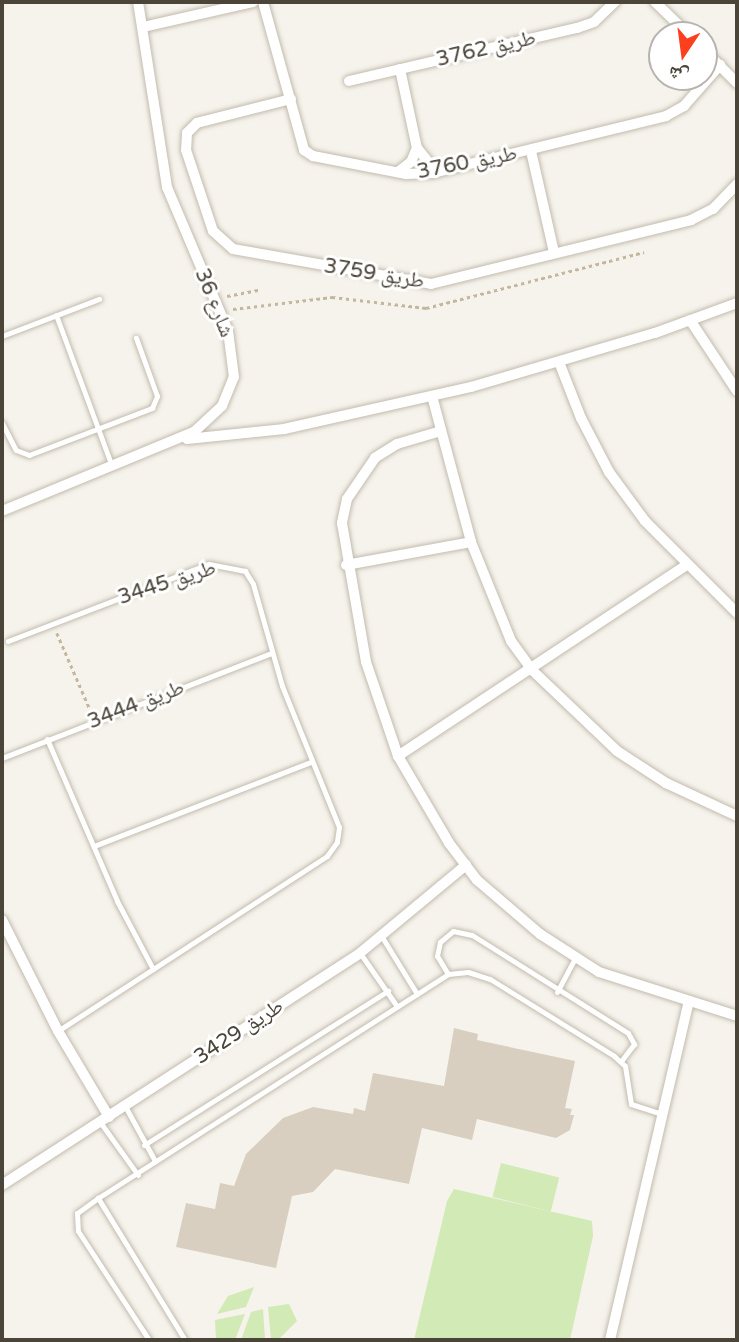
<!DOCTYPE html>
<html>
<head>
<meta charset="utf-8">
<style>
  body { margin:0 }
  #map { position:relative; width:739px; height:1342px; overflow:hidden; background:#f6f3ec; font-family:"Varela Round","Noto Naskh Arabic",sans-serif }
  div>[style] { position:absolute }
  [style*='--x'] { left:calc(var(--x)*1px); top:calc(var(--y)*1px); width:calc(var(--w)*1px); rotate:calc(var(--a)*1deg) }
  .green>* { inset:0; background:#d2eab5; transform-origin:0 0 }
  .building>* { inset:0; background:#d8cfc1 }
  .path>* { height:2.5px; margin-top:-1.25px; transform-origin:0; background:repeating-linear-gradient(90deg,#c4b79f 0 3.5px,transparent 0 7px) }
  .roads { filter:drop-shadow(0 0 2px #c2bbae) drop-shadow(0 0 2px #c2bbae) }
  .lane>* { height:5px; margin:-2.5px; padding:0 2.5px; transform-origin:2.5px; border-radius:2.5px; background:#fff }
  .street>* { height:10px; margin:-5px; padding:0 5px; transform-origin:5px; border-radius:5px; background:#fff }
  span { translate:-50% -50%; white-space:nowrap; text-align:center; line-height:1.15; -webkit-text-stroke:6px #fff; paint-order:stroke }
  .street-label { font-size:21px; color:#4b4439 }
  .frame { position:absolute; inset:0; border:4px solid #4b4439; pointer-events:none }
  .north { position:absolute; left:648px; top:21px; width:70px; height:70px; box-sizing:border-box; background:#fff; border:2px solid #b7b4b0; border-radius:50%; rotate:193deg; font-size:19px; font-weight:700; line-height:28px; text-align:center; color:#4b4439 }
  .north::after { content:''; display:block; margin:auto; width:24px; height:32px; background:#fc3f1d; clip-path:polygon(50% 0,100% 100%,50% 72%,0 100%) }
</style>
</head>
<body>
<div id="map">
  <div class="green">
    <div style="left:501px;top:1163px;width:60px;height:35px;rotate:14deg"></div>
    <div style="clip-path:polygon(454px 1189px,592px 1221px,593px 1236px,570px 1340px,414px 1340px,447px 1201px)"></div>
    <div style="clip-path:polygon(254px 1287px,246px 1307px,217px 1314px,228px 1296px)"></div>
    <div style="clip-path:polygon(289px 1304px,297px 1321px,278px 1340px,271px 1340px,268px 1307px)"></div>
    <div style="clip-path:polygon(263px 1309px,265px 1340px,241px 1340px,251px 1312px)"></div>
    <div style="clip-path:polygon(245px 1314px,235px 1340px,216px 1340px,215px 1320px)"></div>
  </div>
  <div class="building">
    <div style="clip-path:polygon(454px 1028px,478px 1034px,477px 1040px,575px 1061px,565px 1108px,572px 1109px,570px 1115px,574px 1115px,570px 1130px,556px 1138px,477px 1119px,472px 1140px,422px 1128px,409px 1184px,335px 1169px,313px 1192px,292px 1196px,276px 1268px,176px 1247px,186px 1203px,215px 1209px,220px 1183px,234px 1186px,246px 1154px,283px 1118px,313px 1107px,353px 1114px,354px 1108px,365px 1111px,373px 1073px,444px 1086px)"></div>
  </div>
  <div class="path">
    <div style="--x:227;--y:296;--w:33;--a:-11"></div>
    <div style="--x:233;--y:309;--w:100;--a:-6.9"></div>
    <div style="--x:332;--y:297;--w:95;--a:6.7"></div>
    <div style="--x:426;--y:308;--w:225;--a:-14.4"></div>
    <div style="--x:57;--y:633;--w:88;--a:66.6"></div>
  </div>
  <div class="roads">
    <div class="lane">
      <div style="--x:56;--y:315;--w:161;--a:69.7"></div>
      <div style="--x:2;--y:336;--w:104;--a:-20.9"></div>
      <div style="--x:2;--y:423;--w:30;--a:63"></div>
      <div style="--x:16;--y:450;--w:14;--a:21"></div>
      <div style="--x:29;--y:455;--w:132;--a:-20.9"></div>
      <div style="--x:152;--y:408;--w:13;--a:-67"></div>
      <div style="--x:157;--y:396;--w:62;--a:-109.9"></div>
      <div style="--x:8;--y:641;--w:215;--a:-21"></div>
      <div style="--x:209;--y:564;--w:37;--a:11"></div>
      <div style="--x:245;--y:571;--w:15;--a:58"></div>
      <div style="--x:253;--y:584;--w:106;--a:74.1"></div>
      <div style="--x:282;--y:686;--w:152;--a:68"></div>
      <div style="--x:339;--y:827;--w:15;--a:98"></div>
      <div style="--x:337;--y:842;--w:17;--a:126"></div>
      <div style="--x:327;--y:856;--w:321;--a:147"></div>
      <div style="--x:47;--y:739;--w:176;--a:66.6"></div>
      <div style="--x:117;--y:901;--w:77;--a:62.1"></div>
      <div style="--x:2;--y:758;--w:289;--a:-21.3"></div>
      <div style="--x:94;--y:846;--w:233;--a:-21.2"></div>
      <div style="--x:382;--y:937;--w:67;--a:58.4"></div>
      <div style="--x:360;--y:953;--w:63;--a:55.3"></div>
      <div style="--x:448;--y:974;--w:21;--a:-121"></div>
      <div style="--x:437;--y:956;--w:14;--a:-78"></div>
      <div style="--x:440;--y:942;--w:17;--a:-40"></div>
      <div style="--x:453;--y:931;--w:19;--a:12"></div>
      <div style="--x:472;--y:935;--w:184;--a:32.1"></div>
      <div style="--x:628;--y:1033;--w:13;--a:61"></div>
      <div style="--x:634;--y:1044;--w:21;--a:127"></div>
      <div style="--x:557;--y:992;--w:40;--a:-62"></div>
      <div style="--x:125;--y:1106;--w:63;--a:61.4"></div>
      <div style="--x:100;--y:1122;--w:65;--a:54.4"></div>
      <div style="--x:144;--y:1145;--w:289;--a:-32.3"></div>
      <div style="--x:98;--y:1198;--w:26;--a:144"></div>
      <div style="--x:77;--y:1213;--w:18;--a:87"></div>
      <div style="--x:78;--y:1231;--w:130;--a:56.9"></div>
      <div style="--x:185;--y:1340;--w:167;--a:-121.5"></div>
      <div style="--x:98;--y:1198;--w:416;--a:-32.6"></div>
      <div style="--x:448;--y:974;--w:20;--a:-6"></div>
      <div style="--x:468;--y:972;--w:23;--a:18"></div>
      <div style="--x:490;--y:979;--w:146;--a:31.8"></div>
      <div style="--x:614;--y:1056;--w:15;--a:42"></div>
      <div style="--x:625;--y:1066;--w:38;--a:81"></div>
      <div style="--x:631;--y:1104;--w:33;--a:18"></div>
    </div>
    <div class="street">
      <div style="--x:263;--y:2;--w:154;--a:74.5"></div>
      <div style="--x:304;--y:150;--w:11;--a:34"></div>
      <div style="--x:313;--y:156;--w:95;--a:11"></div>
      <div style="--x:406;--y:174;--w:27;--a:-2"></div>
      <div style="--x:433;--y:173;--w:240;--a:-13.7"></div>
      <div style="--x:666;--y:116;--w:21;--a:-29"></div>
      <div style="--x:684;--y:106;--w:55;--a:-48.7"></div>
      <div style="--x:655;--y:2;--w:47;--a:44.1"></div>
      <div style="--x:143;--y:27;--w:113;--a:-12.8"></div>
      <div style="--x:704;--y:50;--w:47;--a:45"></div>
      <div style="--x:400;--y:69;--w:81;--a:77.9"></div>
      <div style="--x:417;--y:148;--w:22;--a:51"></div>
      <div style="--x:431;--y:165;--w:14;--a:21"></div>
      <div style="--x:349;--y:81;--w:234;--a:-13.1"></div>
      <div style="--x:577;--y:28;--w:18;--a:-19"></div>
      <div style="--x:594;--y:22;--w:29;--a:-44"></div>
      <div style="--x:291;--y:99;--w:97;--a:165.7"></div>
      <div style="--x:197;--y:123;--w:14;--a:135"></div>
      <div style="--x:187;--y:133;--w:17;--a:93"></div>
      <div style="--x:186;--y:150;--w:85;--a:71.6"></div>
      <div style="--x:213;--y:231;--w:27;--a:42"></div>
      <div style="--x:233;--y:249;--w:201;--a:10"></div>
      <div style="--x:431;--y:284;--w:268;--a:-13.8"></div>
      <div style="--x:691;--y:220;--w:25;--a:-27"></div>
      <div style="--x:713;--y:209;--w:35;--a:-46"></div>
      <div style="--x:531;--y:151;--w:104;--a:77.2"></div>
      <div style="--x:398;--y:172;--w:16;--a:-38"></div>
      <div style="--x:411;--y:162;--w:15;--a:-67"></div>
      <div style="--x:690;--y:320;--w:85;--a:56.5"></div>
      <div style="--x:559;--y:362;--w:60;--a:68.6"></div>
      <div style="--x:581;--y:418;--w:61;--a:62.6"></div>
      <div style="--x:609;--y:472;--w:61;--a:53.7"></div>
      <div style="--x:645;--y:521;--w:130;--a:45"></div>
      <div style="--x:432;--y:396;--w:151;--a:75"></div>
      <div style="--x:471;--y:542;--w:107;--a:68"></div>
      <div style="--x:511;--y:641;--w:36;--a:54"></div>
      <div style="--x:532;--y:670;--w:117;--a:43.6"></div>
      <div style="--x:617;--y:751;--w:59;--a:33.1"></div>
      <div style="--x:666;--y:783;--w:78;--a:24.9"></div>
      <div style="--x:441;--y:431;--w:46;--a:163.5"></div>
      <div style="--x:397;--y:444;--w:26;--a:148"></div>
      <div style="--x:375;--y:458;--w:50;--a:124.3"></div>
      <div style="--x:347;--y:499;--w:25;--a:102"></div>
      <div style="--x:342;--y:523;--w:141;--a:80.2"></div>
      <div style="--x:366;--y:662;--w:99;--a:71.2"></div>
      <div style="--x:398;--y:756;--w:101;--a:59.6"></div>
      <div style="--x:449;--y:843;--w:46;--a:52.9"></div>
      <div style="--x:477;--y:880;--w:83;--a:40.6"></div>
      <div style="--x:540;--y:934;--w:70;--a:32.8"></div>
      <div style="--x:599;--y:972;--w:145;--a:17.7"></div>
      <div style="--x:187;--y:439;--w:98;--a:-5.9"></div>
      <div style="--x:284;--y:429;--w:192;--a:-12.7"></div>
      <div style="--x:471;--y:387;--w:192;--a:-16.4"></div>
      <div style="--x:655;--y:333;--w:87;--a:-20.1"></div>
      <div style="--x:2;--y:511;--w:208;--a:-22.4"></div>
      <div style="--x:194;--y:432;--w:38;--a:-43"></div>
      <div style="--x:222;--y:406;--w:31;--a:-68"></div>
      <div style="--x:234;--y:377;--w:46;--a:-97.4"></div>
      <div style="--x:228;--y:331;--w:156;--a:-113"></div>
      <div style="--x:167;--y:187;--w:187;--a:-98.9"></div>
      <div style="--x:346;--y:565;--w:127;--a:-10.4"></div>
      <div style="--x:398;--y:756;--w:346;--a:-33.5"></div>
      <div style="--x:2;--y:920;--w:124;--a:63.2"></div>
      <div style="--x:58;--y:1031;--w:100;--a:59.3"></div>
      <div style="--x:2;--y:1185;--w:427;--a:-32.9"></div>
      <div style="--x:360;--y:953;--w:138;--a:-39.7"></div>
      <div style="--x:610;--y:1340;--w:345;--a:-76.9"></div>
    </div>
  </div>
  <div class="street-label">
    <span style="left:486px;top:49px;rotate:-13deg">طريق 3762</span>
    <span style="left:467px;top:163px;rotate:-11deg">طريق 3760</span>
    <span style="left:374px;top:274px;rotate:9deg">طريق 3759</span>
    <span style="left:214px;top:303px;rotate:68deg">شارع 36</span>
    <span style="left:167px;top:583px;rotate:-18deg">طريق 3445</span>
    <span style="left:136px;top:705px;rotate:-21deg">طريق 3444</span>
    <span style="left:239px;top:1032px;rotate:-33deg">طريق 3429</span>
  </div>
  <div class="frame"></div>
  <div class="north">ش</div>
</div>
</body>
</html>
